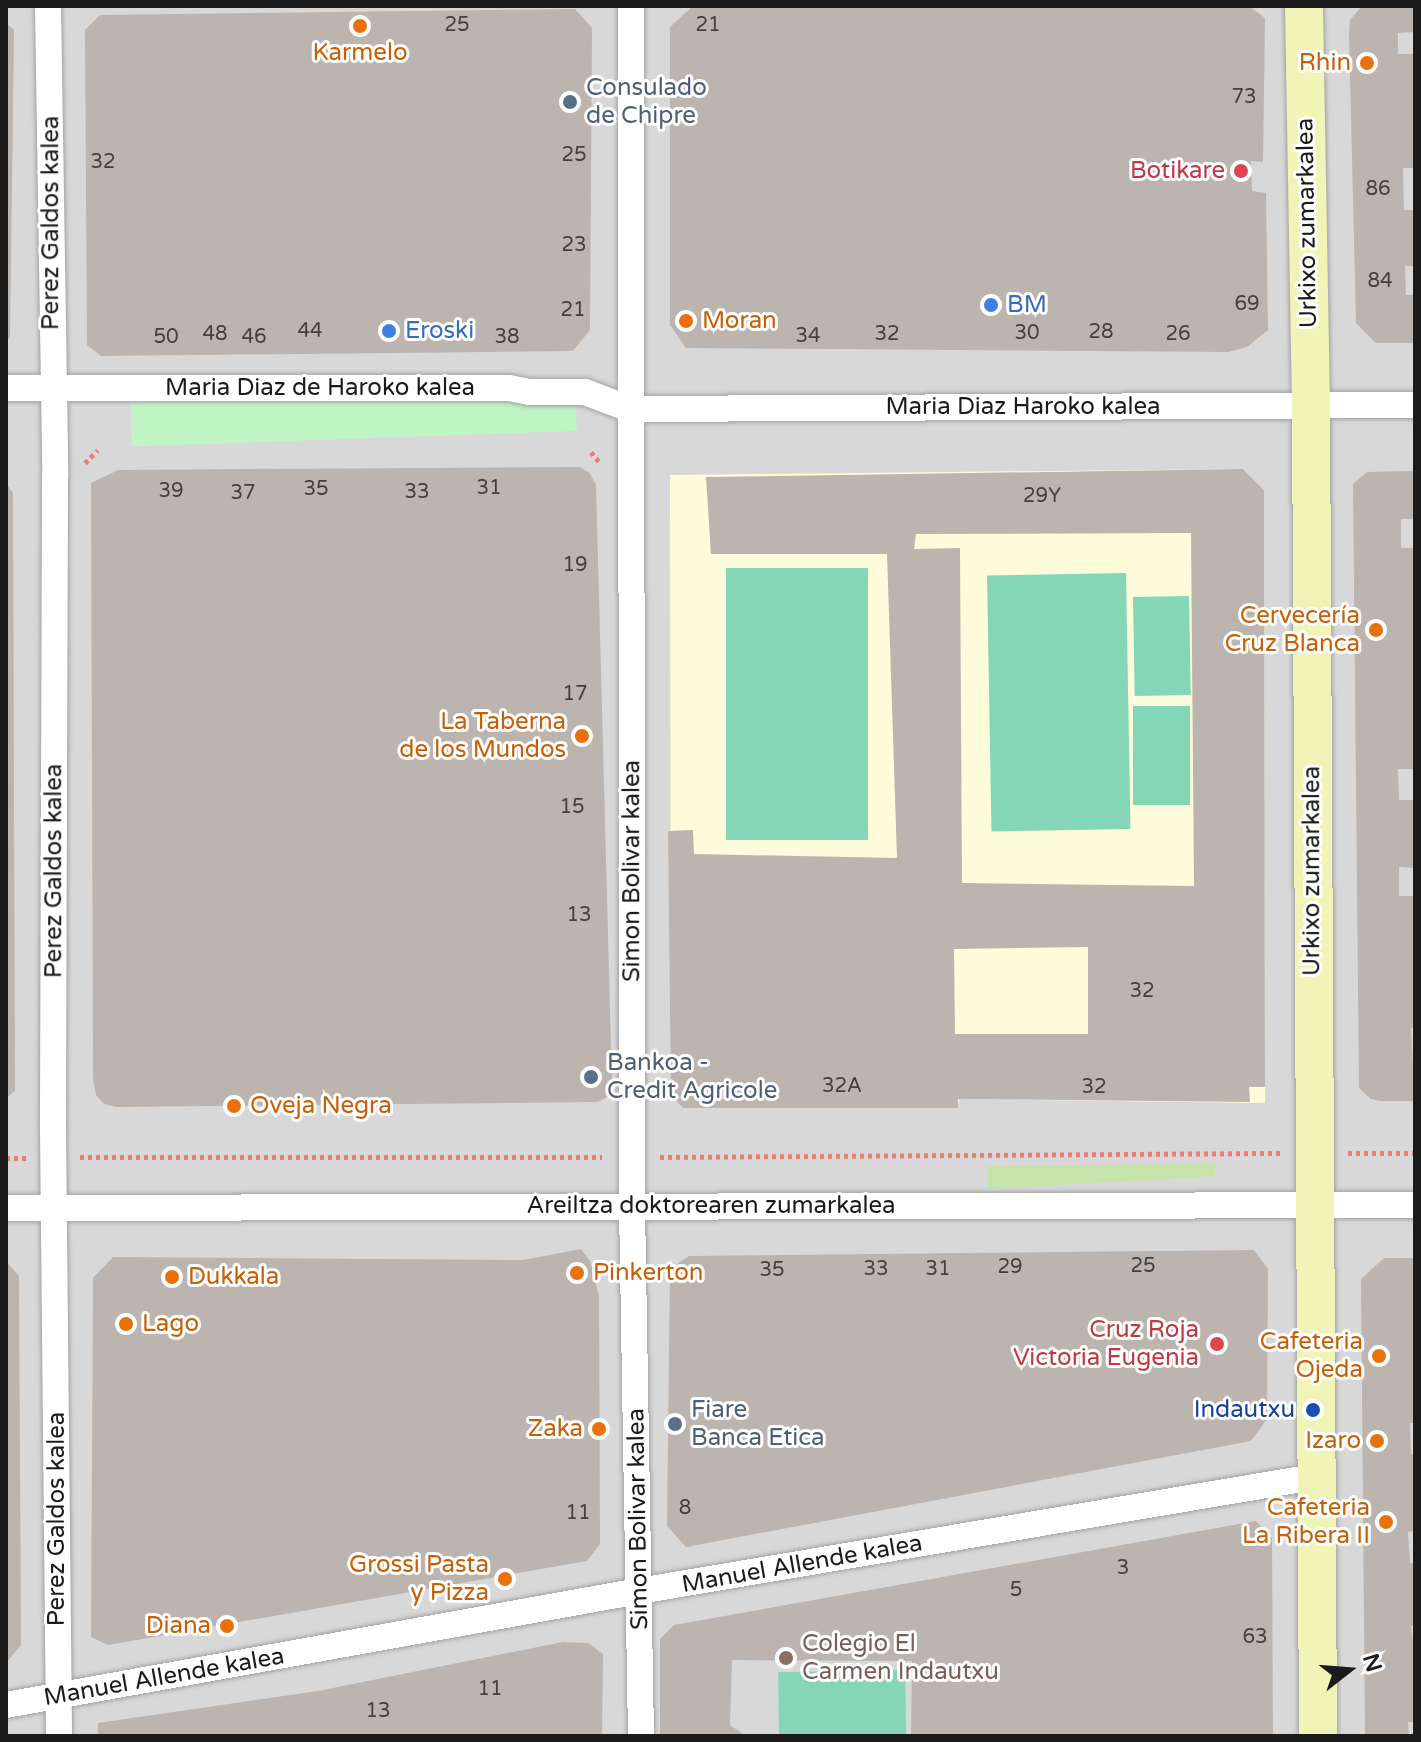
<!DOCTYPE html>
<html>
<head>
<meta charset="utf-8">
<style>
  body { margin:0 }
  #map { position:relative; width:1421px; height:1742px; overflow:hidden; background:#ece8e1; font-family:"Varela Round",sans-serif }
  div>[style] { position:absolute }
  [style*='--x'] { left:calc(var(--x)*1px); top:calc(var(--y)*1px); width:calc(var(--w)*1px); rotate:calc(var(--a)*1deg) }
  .residential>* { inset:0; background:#d9d8d8; transform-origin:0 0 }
  .education>* { inset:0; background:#fcfcda }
  .grass>* { inset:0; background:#c6e3aa }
  .park>* { inset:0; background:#c0f4c4; transform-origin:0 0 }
  .pitch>* { inset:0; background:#84d6b6; transform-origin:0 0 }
  .building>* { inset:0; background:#bcb4ae }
  .path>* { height:5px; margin-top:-2.5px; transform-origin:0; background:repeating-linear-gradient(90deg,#ee7d6f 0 4px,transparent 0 8px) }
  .roads { filter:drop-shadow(0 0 2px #a2a2a2) drop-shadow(0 0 2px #a2a2a2) }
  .minor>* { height:26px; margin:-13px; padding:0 13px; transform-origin:13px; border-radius:13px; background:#fff }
  .secondary>* { height:38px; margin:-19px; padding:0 19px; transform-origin:19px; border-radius:19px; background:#f0f4b7 }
  .dots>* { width:22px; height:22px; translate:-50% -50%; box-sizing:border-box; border:4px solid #fff; border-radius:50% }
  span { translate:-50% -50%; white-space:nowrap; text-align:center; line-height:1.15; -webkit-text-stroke:6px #fff; paint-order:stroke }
  .number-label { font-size:20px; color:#434140 }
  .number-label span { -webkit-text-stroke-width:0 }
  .food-label { font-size:24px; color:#c56008 }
  .right { translate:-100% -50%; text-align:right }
  .left { translate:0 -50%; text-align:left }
  .service-label { font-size:24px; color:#4e5e75 }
  .health-label { font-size:24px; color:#be3a42 }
  .street-label { font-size:24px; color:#1b1b1b }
  .shop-label { font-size:24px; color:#366cbe }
  .transit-label { font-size:24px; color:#164399 }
  .education-label { font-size:24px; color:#785e54 }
  .frame { position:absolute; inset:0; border:8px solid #1b1b1b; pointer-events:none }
  .north { position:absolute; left:1309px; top:1630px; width:80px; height:80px; -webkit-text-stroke:6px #fff; paint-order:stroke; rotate:73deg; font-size:22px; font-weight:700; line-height:32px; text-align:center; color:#1b1b1b }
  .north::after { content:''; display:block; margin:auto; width:28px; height:36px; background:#1b1b1b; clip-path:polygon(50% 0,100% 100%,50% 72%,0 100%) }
</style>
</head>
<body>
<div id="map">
  <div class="residential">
    <div style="left:6px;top:6px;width:1409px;height:1730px"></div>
  </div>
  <div class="education">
    <div style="clip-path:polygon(1243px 469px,1264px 490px,1265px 1103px,959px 1099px,958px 1108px,683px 1108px,671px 1096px,670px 475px)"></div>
  </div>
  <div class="grass">
    <div style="clip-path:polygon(1215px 1164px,1215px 1176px,988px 1189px,988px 1166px)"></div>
  </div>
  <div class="park">
    <div style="left:575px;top:383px;width:48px;height:445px;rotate:88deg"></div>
  </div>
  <div class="pitch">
    <div style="left:868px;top:568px;width:272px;height:142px;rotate:90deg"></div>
    <div style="left:1126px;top:573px;width:256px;height:139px;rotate:89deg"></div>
    <div style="left:1189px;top:596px;width:99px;height:56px;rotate:89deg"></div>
    <div style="left:1133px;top:706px;width:57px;height:99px"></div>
    <div style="left:905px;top:1670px;width:64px;height:127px;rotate:89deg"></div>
  </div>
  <div class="building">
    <div style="clip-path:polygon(693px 6px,1249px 6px,1265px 18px,1263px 162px,1251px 161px,1252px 191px,1266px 193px,1268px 330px,1247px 347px,1228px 352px,686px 348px,670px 325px,670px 27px)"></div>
    <div style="clip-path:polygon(1362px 6px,1415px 6px,1415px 32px,1398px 33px,1398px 54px,1415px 54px,1415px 168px,1403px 168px,1404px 210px,1415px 210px,1415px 266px,1405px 266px,1406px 295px,1415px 295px,1415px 343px,1376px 343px,1356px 323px,1349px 34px,1350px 20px)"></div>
    <div style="clip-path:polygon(575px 9px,592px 28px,590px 330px,573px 351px,101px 356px,87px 345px,85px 30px,100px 15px)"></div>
    <div style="clip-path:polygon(6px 23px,14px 30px,10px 337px,6px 341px)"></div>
    <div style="clip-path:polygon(579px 467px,589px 472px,596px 485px,612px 1085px,607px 1097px,598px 1102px,116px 1107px,104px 1104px,96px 1095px,93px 1077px,91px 483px,118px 470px)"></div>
    <div style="clip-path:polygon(evenodd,1243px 469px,1264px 490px,1265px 1087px,1249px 1087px,1250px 1102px,958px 1099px,958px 1108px,683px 1108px,671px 1096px,668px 831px,693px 830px,694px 854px,897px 858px,887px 554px,711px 554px,706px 477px,1243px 469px,1191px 533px,1194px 886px,962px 883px,960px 548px,914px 549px,916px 534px,1191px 533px,1243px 469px,1088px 947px,1088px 1034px,955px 1034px,954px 949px,1088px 947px)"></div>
    <div style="clip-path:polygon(1415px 471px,1415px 519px,1401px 519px,1401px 548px,1415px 548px,1415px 769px,1398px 769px,1399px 800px,1415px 800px,1415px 868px,1399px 867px,1399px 896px,1415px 896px,1415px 1028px,1411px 1028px,1415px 1101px,1381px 1101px,1371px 1099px,1359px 1088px,1353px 484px,1367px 472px)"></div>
    <div style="clip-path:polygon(6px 483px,13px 493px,15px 1091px,6px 1098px)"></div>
    <div style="clip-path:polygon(581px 1249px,590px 1261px,599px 1296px,600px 1544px,587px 1561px,108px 1645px,91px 1637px,93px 1278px,113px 1257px,523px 1260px)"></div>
    <div style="clip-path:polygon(1254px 1250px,1268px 1269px,1267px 1419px,1251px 1441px,686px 1547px,667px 1526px,670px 1269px,689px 1256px)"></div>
    <div style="clip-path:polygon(1384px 1258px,1415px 1258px,1415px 1423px,1410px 1423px,1411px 1454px,1415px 1454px,1415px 1531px,1408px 1532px,1410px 1563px,1415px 1563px,1415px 1626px,1411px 1626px,1415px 1657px,1415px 1722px,1408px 1722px,1409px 1736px,1365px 1736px,1361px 1279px)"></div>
    <div style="clip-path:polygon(6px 1261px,19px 1276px,21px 1645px,6px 1663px)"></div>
    <div style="clip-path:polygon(1256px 1521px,1272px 1538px,1273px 1736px,911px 1736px,912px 1661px,732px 1660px,730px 1725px,746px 1736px,660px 1736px,660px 1639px,674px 1625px)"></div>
    <div style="clip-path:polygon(563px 1642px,588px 1643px,603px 1654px,602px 1736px,98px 1736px,98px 1723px,318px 1691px)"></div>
  </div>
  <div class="path">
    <div style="--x:591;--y:452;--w:16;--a:50"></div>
    <div style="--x:85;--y:463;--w:18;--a:-45"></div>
    <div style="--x:1348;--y:1153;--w:67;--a:0"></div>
    <div style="--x:80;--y:1157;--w:522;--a:0"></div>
    <div style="--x:660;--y:1157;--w:622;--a:-0.37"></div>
    <div style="--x:6;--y:1158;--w:20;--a:0"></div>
  </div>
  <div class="roads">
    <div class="minor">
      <div style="--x:48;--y:6;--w:470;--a:89.1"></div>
      <div style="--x:55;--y:476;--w:653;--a:90.18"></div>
      <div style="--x:53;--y:1129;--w:607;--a:89.43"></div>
      <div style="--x:631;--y:6;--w:1199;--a:89.95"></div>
      <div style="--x:632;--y:1205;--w:531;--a:89.03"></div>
      <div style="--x:6;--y:388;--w:503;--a:0"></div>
      <div style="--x:509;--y:388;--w:21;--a:11"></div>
      <div style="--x:530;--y:392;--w:55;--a:0"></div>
      <div style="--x:585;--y:392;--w:48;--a:20.7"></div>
      <div style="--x:630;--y:409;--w:785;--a:-0.29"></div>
      <div style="--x:6;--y:1208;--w:1409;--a:-0.12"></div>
      <div style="--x:6;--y:1705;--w:643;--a:-10.21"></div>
      <div style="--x:639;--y:1591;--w:685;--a:-9.59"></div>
    </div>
    <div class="secondary">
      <div style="--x:1304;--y:6;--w:400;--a:89"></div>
      <div style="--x:1311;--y:406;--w:1330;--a:89.7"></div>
    </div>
  </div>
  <div class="dots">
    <div style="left:360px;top:26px;background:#e8710a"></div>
    <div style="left:1367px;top:63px;background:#e8710a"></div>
    <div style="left:570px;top:102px;background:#5c6f8a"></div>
    <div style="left:1241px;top:171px;background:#e0444e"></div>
    <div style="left:991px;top:305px;background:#3f7fe0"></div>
    <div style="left:686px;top:321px;background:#e8710a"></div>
    <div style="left:389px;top:331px;background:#3f7fe0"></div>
    <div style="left:1376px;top:630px;background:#e8710a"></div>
    <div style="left:582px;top:736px;background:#e8710a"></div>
    <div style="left:591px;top:1077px;background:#5c6f8a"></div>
    <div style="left:234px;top:1106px;background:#e8710a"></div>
    <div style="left:577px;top:1273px;background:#e8710a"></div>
    <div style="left:172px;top:1277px;background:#e8710a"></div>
    <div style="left:126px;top:1324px;background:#e8710a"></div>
    <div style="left:1217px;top:1344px;background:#e0444e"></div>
    <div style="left:1379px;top:1356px;background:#e8710a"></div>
    <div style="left:1313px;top:1410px;background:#1a4fb4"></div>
    <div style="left:675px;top:1424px;background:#5c6f8a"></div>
    <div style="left:599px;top:1429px;background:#e8710a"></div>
    <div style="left:1377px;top:1441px;background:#e8710a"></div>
    <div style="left:1386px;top:1522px;background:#e8710a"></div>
    <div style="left:505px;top:1579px;background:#e8710a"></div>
    <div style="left:227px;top:1626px;background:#e8710a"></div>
    <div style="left:786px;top:1658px;background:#8d6e63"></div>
  </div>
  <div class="number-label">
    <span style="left:457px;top:25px">25</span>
    <span style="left:708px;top:25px">21</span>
    <span style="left:1244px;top:97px">73</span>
    <span style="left:574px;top:155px">25</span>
    <span style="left:103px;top:162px">32</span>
    <span style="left:1378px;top:189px">86</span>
    <span style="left:574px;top:245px">23</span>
    <span style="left:1380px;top:281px">84</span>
    <span style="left:1247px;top:304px">69</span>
    <span style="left:573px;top:310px">21</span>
    <span style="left:310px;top:331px">44</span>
    <span style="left:1101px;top:332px">28</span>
    <span style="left:1027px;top:333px">30</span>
    <span style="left:215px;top:334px">48</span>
    <span style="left:887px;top:334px">32</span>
    <span style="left:1178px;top:334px">26</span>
    <span style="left:808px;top:336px">34</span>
    <span style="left:166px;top:337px">50</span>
    <span style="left:254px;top:337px">46</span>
    <span style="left:507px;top:337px">38</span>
    <span style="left:489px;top:488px">31</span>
    <span style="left:316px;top:489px">35</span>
    <span style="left:171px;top:491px">39</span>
    <span style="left:417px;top:492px">33</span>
    <span style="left:243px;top:493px">37</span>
    <span style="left:1042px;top:496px">29Y</span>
    <span style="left:575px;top:565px">19</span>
    <span style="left:575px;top:694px">17</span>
    <span style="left:572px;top:807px">15</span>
    <span style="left:579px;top:915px">13</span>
    <span style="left:1142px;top:991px">32</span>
    <span style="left:842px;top:1086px">32A</span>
    <span style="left:1094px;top:1087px">32</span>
    <span style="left:1143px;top:1266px">25</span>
    <span style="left:1010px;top:1267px">29</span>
    <span style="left:876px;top:1269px">33</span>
    <span style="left:938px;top:1269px">31</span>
    <span style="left:772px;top:1270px">35</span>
    <span style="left:685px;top:1508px">8</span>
    <span style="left:578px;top:1513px">11</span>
    <span style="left:1123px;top:1568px">3</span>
    <span style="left:1016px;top:1590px">5</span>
    <span style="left:1255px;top:1637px">63</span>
    <span style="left:490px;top:1689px">11</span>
    <span style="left:378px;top:1711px">13</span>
  </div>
  <div class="food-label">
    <span style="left:360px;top:53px">Karmelo</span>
    <span class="right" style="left:1351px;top:63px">Rhin</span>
    <span class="left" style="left:702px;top:321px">Moran</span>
    <span class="right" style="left:1360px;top:630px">Cervecería<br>Cruz Blanca</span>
    <span class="right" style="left:566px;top:736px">La Taberna<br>de los Mundos</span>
    <span class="left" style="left:250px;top:1106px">Oveja Negra</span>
    <span class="left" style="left:593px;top:1273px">Pinkerton</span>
    <span class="left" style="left:188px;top:1277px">Dukkala</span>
    <span class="left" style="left:142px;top:1324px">Lago</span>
    <span class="right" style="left:1363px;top:1356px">Cafeteria<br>Ojeda</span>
    <span class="right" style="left:583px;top:1429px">Zaka</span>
    <span class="right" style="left:1361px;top:1441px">Izaro</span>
    <span class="right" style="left:1370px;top:1522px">Cafeteria<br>La Ribera II</span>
    <span class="right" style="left:489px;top:1579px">Grossi Pasta<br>y Pizza</span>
    <span class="right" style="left:211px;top:1626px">Diana</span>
  </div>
  <div class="service-label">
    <span class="left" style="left:586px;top:102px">Consulado<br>de Chipre</span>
    <span class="left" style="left:607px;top:1077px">Bankoa -<br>Credit Agricole</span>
    <span class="left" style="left:691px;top:1424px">Fiare<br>Banca Etica</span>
  </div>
  <div class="health-label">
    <span class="right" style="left:1225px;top:171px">Botikare</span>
    <span class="right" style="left:1199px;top:1344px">Cruz Roja<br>Victoria Eugenia</span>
  </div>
  <div class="street-label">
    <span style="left:51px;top:223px;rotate:-90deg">Perez Galdos kalea</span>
    <span style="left:1307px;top:223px;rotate:-91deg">Urkixo zumarkalea</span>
    <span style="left:320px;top:388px">Maria Diaz de Haroko kalea</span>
    <span style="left:1023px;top:407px">Maria Diaz Haroko kalea</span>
    <span style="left:54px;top:871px;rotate:-90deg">Perez Galdos kalea</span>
    <span style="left:632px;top:871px;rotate:-90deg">Simon Bolivar kalea</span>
    <span style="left:1312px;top:871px;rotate:-90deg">Urkixo zumarkalea</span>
    <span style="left:711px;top:1206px">Areiltza doktorearen zumarkalea</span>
    <span style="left:57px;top:1519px;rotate:-90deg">Perez Galdos kalea</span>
    <span style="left:638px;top:1519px;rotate:-91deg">Simon Bolivar kalea</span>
    <span style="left:802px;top:1564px;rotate:-10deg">Manuel Allende kalea</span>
    <span style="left:164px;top:1677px;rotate:-10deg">Manuel Allende kalea</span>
  </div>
  <div class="shop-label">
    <span class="left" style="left:1007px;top:305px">BM</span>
    <span class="left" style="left:405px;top:331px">Eroski</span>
  </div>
  <div class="transit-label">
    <span class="right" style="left:1295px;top:1410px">Indautxu</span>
  </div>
  <div class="education-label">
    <span class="left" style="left:802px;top:1658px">Colegio El<br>Carmen Indautxu</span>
  </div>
  <div class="frame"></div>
  <div class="north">N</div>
</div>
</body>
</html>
